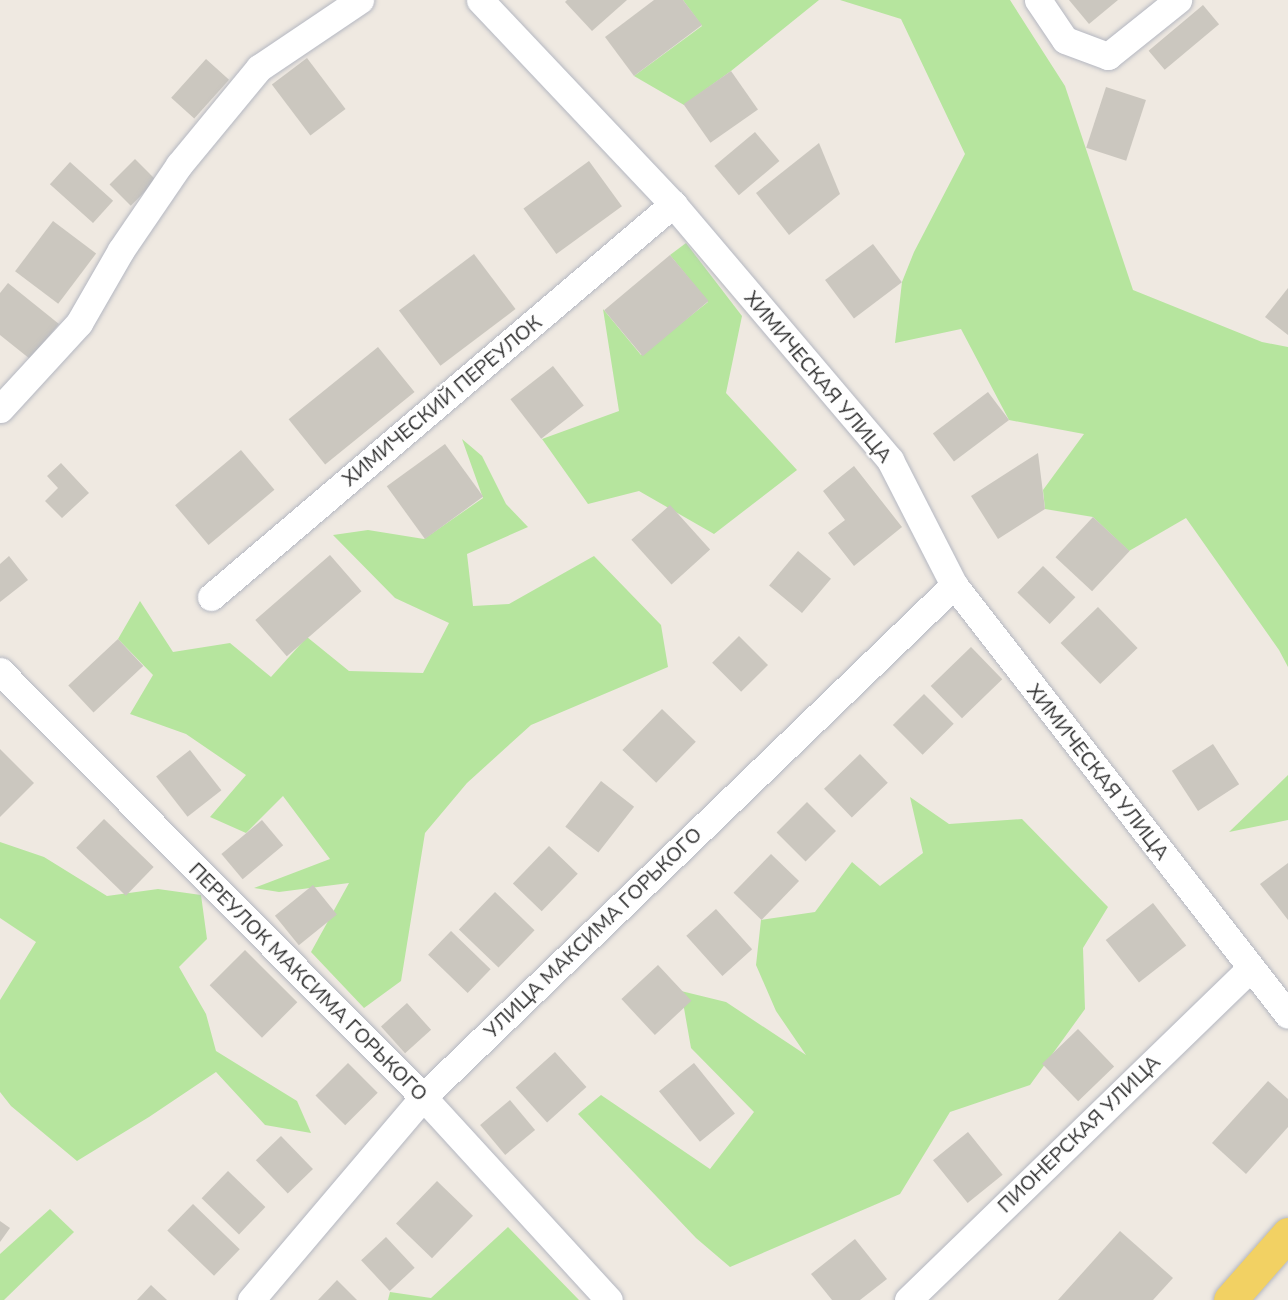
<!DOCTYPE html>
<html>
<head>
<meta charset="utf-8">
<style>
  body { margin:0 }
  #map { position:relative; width:1288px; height:1300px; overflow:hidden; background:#efe9e1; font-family:"Nunito Sans",sans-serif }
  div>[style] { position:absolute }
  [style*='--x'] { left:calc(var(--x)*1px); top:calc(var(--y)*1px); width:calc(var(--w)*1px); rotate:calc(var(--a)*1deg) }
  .green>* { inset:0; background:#b6e59e }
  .building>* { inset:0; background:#cbc7bf; transform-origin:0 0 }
  .roads { filter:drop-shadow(0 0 2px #b4b7c1) drop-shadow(0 0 2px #b4b7c1) }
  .minor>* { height:27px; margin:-13.5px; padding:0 13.5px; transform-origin:13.5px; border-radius:13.5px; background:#fff }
  .primary>* { height:33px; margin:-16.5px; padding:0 16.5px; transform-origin:16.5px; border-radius:16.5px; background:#f2d163 }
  span { translate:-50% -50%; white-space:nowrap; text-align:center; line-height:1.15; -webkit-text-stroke:4.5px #fff; paint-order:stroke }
  .street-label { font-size:20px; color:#2e2e2e }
</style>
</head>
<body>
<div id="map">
  <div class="green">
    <div style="clip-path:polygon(683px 0,819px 0,731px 71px,684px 105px,634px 76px,702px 26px)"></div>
    <div style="clip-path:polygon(840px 0,1010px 0,1065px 86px,1133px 290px,1262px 342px,1288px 347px,1288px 667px,1279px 650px,1186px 518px,1129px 551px,1093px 517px,1045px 509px,1043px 490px,1084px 434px,1009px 420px,961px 329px,895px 343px,902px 282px,914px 252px,965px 154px,901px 19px)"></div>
    <div style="clip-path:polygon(686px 243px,742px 316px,726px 393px,797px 470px,714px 534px,639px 491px,588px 504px,542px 439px,619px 411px,603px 309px,641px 355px,708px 302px,670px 255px)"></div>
    <div style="clip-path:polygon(462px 439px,482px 456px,506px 504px,528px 527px,467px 554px,473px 606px,509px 604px,594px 556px,661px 625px,668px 667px,531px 725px,467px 783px,425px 833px,401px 981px,364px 1008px,311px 952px,349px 883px,279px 892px,254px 888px,330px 859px,283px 796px,246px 833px,210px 817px,246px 775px,186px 734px,130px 714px,153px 675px,118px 639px,140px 601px,173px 652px,230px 643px,271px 677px,307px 637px,349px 671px,423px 673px,449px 623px,395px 598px,333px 535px,368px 530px,424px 539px,483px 498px)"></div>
    <div style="clip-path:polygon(1288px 775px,1288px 820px,1229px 832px)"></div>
    <div style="clip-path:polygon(910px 797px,949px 824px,1022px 819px,1108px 907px,1083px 948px,1085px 1009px,1030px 1085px,950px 1112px,900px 1194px,730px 1267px,696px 1238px,578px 1114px,601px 1095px,710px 1169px,754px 1112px,691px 1048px,681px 991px,726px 1002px,806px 1055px,776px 1011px,756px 965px,761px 920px,815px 912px,852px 862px,880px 886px,923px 853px)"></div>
    <div style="clip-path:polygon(0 842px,44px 857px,107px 896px,158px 889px,201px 895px,207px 939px,179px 967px,206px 1014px,216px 1051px,297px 1101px,311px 1133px,265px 1125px,216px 1072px,149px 1117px,77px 1161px,11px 1106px,0 1092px,0 1000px,36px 942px,0 918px)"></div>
    <div style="clip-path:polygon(50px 1209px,74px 1232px,4px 1300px,0 1300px,0 1254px)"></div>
    <div style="clip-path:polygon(508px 1227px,579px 1300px,388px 1300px,390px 1292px,431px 1298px)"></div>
  </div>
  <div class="building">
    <div style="clip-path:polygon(567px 0,627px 0,592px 31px,565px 2px)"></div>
    <div style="clip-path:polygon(654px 0,683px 0,702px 25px,634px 76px,605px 37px)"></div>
    <div style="clip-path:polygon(1069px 0,1118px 0,1089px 24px)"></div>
    <div style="left:1203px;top:5px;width:25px;height:71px;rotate:50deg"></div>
    <div style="left:307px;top:58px;width:64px;height:44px;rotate:53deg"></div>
    <div style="left:206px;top:59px;width:31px;height:52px;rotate:42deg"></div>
    <div style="left:731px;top:71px;width:47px;height:58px;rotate:55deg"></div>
    <div style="left:1106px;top:87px;width:42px;height:64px;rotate:18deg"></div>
    <div style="left:755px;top:132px;width:38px;height:53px;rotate:50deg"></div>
    <div style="clip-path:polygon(819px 143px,840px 194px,789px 235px,756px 193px)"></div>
    <div style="left:135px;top:159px;width:30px;height:36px;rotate:45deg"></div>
    <div style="left:589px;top:161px;width:56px;height:81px;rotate:54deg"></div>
    <div style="left:70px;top:162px;width:58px;height:30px;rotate:42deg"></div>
    <div style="left:53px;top:221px;width:54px;height:63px;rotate:37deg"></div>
    <div style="left:873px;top:244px;width:48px;height:60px;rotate:53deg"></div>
    <div style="left:474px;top:254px;width:69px;height:94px;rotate:53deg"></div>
    <div style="left:670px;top:255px;width:60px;height:86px;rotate:50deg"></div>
    <div style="clip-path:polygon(8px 283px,59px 324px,30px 359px,0 335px,0 293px)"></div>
    <div style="clip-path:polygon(1288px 288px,1288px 335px,1265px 317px)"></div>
    <div style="left:378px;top:347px;width:58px;height:115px;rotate:51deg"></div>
    <div style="left:553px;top:366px;width:50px;height:54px;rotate:52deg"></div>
    <div style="left:988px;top:392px;width:35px;height:69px;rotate:53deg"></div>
    <div style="left:445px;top:444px;width:65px;height:72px;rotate:54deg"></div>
    <div style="left:241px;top:450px;width:52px;height:86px;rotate:50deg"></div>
    <div style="clip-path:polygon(1038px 453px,1045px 509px,998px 539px,971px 496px)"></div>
    <div style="clip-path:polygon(61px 463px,89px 493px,62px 518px,45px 501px,58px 488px,47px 476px)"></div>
    <div style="clip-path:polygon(854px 466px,902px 527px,854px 566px,828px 533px,845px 520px,823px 491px)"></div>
    <div style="left:670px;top:505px;width:60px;height:52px;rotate:48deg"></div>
    <div style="left:1093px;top:517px;width:50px;height:55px;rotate:43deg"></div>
    <div style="left:798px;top:551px;width:43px;height:45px;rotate:40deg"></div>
    <div style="left:330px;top:555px;width:48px;height:99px;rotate:49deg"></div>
    <div style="clip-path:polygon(9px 556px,28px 580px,0 602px,0 564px)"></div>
    <div style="left:1043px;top:566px;width:45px;height:37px;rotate:44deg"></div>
    <div style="left:1098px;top:607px;width:57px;height:52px;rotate:46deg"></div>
    <div style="left:739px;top:636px;width:41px;height:38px;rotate:45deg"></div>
    <div style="left:118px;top:639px;width:37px;height:68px;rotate:47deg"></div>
    <div style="left:971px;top:647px;width:45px;height:56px;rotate:46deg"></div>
    <div style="left:924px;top:694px;width:42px;height:44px;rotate:45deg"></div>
    <div style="left:662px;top:709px;width:47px;height:57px;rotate:44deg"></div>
    <div style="left:1213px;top:744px;width:48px;height:49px;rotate:57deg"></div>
    <div style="clip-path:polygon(0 749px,34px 783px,0 817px)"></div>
    <div style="left:190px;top:750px;width:51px;height:43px;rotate:52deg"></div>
    <div style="left:860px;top:754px;width:40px;height:50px;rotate:46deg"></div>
    <div style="left:601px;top:781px;width:42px;height:58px;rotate:38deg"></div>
    <div style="left:807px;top:802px;width:41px;height:43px;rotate:45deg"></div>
    <div style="left:104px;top:819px;width:69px;height:40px;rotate:44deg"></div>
    <div style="left:262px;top:820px;width:33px;height:53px;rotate:50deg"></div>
    <div style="left:549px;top:846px;width:40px;height:52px;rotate:44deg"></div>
    <div style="left:771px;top:854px;width:39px;height:54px;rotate:44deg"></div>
    <div style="clip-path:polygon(1288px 863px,1288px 920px,1260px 884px)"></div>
    <div style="left:313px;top:885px;width:38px;height:49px;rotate:51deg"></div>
    <div style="left:495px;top:892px;width:55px;height:52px;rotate:44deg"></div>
    <div style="left:1153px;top:903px;width:54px;height:60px;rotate:52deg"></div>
    <div style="left:716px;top:909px;width:54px;height:40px;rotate:48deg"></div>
    <div style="left:451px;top:931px;width:55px;height:33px;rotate:44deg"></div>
    <div style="left:245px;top:950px;width:74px;height:50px;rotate:45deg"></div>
    <div style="left:658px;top:965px;width:49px;height:50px;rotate:47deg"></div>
    <div style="left:407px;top:1003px;width:36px;height:35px;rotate:48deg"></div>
    <div style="left:1078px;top:1029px;width:52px;height:50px;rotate:46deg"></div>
    <div style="left:555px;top:1052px;width:47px;height:53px;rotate:48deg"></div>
    <div style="left:348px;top:1063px;width:42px;height:46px;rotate:45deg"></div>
    <div style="left:694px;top:1063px;width:65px;height:45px;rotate:51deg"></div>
    <div style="clip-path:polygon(1268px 1081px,1288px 1099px,1288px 1127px,1246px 1174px,1212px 1143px)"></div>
    <div style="left:510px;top:1100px;width:39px;height:39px;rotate:50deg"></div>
    <div style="left:968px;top:1132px;width:55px;height:45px;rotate:51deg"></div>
    <div style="left:281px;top:1136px;width:46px;height:35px;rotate:46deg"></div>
    <div style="left:228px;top:1171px;width:52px;height:38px;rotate:44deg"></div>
    <div style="left:437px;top:1181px;width:50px;height:59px;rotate:44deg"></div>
    <div style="left:193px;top:1204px;width:65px;height:37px;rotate:44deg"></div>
    <div style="clip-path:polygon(0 1221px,10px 1228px,0 1242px)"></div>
    <div style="clip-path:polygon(1120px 1231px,1173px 1278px,1153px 1300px,1058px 1300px)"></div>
    <div style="left:386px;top:1237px;width:42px;height:34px;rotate:47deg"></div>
    <div style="clip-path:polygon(855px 1239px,887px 1279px,860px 1300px,832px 1300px,811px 1274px)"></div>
    <div style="clip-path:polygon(337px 1280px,357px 1300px,318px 1300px)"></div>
    <div style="clip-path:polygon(151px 1285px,167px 1300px,137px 1300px)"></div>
  </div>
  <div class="roads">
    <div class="minor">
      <div style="--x:480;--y:0;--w:281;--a:46.6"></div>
      <div style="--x:673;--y:204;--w:336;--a:49.7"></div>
      <div style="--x:890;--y:460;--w:140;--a:62.9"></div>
      <div style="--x:954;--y:585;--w:544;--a:52.16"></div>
      <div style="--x:1038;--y:0;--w:48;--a:56"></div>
      <div style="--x:1065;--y:40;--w:46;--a:20.4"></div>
      <div style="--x:1108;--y:56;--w:90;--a:-38.7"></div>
      <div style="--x:0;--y:409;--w:117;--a:-47.4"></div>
      <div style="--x:79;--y:323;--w:84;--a:-60.1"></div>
      <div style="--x:121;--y:250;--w:103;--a:-55.7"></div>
      <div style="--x:179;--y:165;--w:126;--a:-50.5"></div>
      <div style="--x:259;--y:68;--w:122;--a:-34"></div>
      <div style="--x:211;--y:597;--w:607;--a:-40.39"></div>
      <div style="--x:0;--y:671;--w:600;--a:45.2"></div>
      <div style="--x:423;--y:1097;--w:275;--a:47.5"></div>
      <div style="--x:251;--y:1300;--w:266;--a:-49.7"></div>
      <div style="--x:423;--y:1097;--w:738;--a:-43.96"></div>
      <div style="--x:908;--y:1300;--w:477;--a:-44.1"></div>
    </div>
    <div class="primary">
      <div style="--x:1230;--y:1300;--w:88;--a:-48.7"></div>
    </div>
  </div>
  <div class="street-label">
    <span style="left:818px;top:377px;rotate:50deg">ХИМИЧЕСКАЯ УЛИЦА</span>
    <span style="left:442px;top:401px;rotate:-40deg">ХИМИЧЕСКИЙ ПЕРЕУЛОК</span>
    <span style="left:1098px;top:772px;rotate:52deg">ХИМИЧЕСКАЯ УЛИЦА</span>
    <span style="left:593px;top:933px;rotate:-44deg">УЛИЦА МАКСИМА ГОРЬКОГО</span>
    <span style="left:308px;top:982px;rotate:45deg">ПЕРЕУЛОК МАКСИМА ГОРЬКОГО</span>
    <span style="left:1079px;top:1134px;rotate:-44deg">ПИОНЕРСКАЯ УЛИЦА</span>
  </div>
</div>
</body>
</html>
